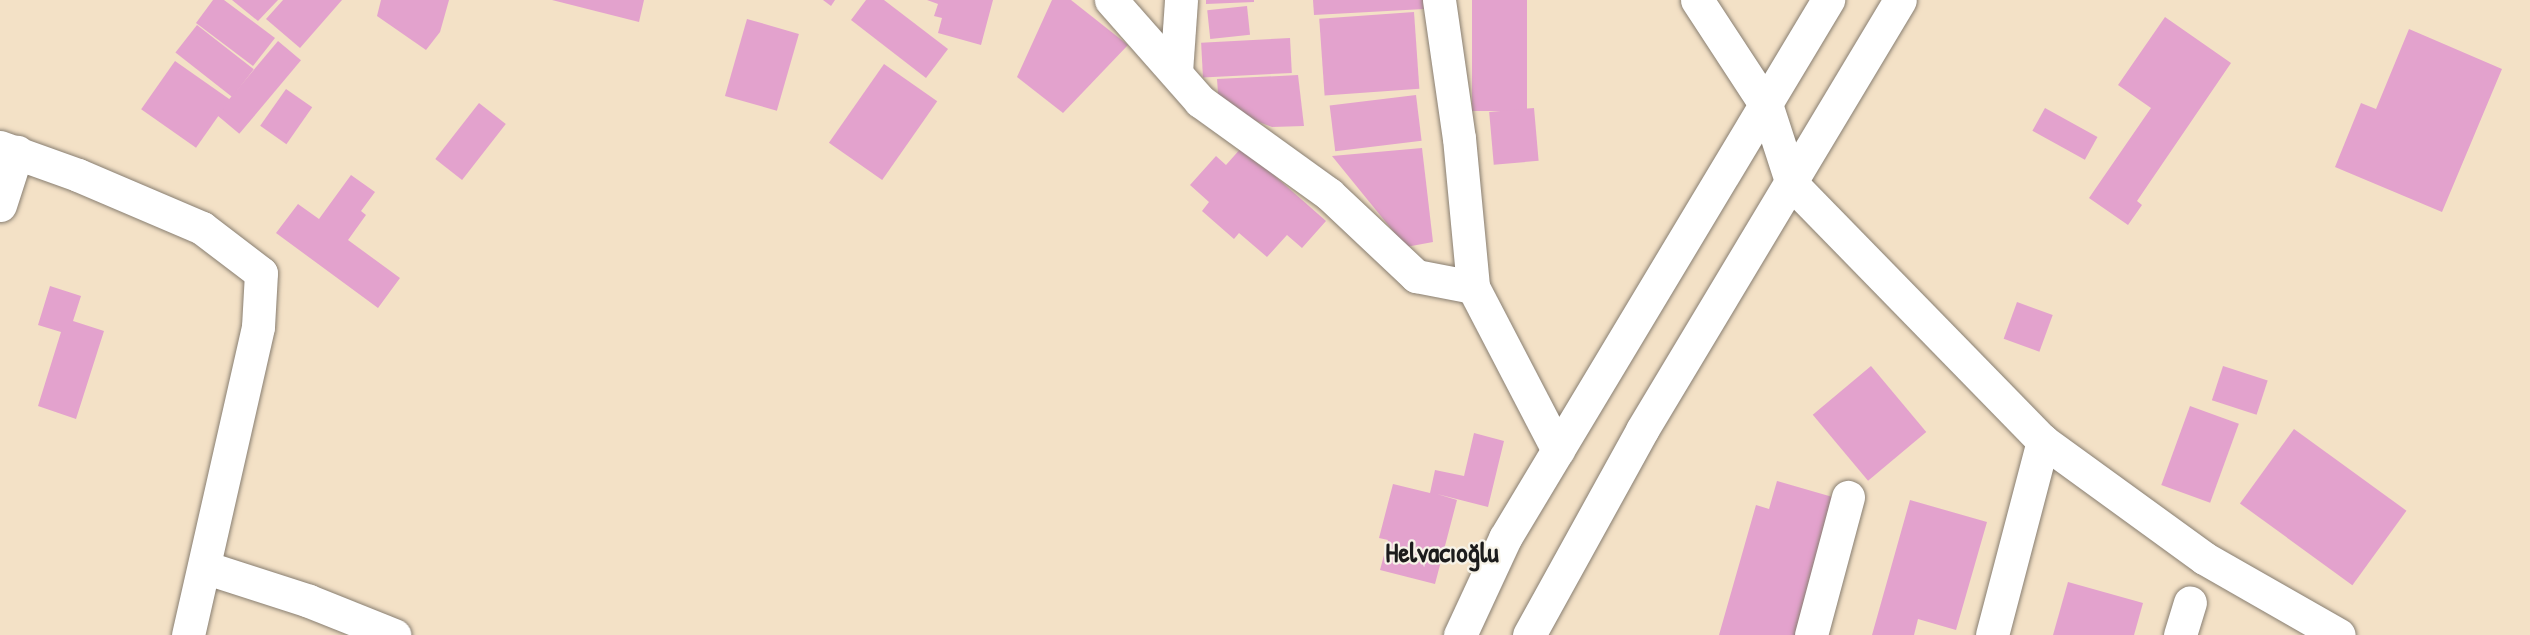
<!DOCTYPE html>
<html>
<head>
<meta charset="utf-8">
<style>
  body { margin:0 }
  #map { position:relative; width:2530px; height:635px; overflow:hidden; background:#f3e1c6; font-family:"Patrick Hand",sans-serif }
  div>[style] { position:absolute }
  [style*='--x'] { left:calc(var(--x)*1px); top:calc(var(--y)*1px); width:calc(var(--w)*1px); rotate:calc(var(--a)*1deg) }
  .building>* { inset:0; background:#e3a2cd; transform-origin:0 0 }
  .roads { filter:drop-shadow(0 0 2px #887e71) drop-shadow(0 0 2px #887e71) }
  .minor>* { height:33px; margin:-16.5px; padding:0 16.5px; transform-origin:16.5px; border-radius:16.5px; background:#fff }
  span { translate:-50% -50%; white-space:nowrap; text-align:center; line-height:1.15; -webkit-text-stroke:4.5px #f7f3e8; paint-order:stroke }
  .district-label { font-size:28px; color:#1c1c1c; font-weight:700 }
</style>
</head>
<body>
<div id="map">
  <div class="building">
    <div style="clip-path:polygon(213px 0,224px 0,275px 38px,253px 66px,196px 23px)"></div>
    <div style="clip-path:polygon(232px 0,278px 0,258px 21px)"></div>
    <div style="clip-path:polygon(283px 0,342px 0,300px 48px,266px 19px)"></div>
    <div style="clip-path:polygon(381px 0,449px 0,440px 32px,426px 50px,377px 16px)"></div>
    <div style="clip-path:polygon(552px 0,644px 0,639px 22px)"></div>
    <div style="clip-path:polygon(823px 0,835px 0,831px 6px)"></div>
    <div style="clip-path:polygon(866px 0,884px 0,948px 49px,926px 78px,851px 20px)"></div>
    <div style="clip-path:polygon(927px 0,993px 0,981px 45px,938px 33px,942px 18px,934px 16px,938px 4px)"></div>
    <div style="clip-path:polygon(1052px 0,1071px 0,1128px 45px,1063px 113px,1017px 77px)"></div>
    <div style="clip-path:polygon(1206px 0,1254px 0,1254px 2px,1206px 4px)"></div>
    <div style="clip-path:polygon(1313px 0,1423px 0,1424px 9px,1314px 15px)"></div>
    <div style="left:1472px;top:0;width:55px;height:111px"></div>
    <div style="left:1247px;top:6px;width:29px;height:40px;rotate:84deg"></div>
    <div style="left:1414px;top:12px;width:77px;height:95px;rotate:86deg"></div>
    <div style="clip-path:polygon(2165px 17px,2231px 63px,2137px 201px,2142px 205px,2128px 225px,2089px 198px,2151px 108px,2118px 85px)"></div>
    <div style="left:747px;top:19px;width:54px;height:80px;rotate:16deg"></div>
    <div style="left:197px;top:25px;width:72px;height:35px;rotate:38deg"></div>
    <div style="clip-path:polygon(2409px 29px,2502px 69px,2442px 212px,2335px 167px,2361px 103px,2376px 109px)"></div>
    <div style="left:1290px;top:38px;width:35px;height:89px;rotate:87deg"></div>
    <div style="left:278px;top:41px;width:30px;height:96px;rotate:40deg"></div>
    <div style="left:175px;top:61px;width:67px;height:59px;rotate:35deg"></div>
    <div style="left:884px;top:64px;width:65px;height:96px;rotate:35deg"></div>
    <div style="clip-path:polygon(1298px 75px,1304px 126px,1272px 127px,1219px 107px,1217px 79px)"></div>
    <div style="left:286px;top:89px;width:32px;height:45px;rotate:35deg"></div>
    <div style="left:1416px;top:95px;width:46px;height:87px;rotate:83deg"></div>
    <div style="left:479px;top:103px;width:34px;height:71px;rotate:38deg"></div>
    <div style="left:1534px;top:108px;width:53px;height:45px;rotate:85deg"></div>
    <div style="left:2045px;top:108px;width:60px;height:26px;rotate:29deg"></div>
    <div style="clip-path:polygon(1242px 147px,1326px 221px,1302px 248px,1287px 235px,1267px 257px,1239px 233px,1234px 239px,1202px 211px,1209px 202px,1190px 185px,1216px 156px,1226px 165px)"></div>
    <div style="clip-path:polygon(1422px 148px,1433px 242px,1406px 247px,1332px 156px)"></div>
    <div style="clip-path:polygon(351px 175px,375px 192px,361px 211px,366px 215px,348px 240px,400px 278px,378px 308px,276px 233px,298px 204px,319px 219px)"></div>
    <div style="clip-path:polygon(50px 286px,81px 296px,73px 321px,104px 331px,76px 419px,38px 406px,61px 332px,38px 325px)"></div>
    <div style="left:2017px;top:302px;width:38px;height:39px;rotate:20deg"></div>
    <div style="left:1871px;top:366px;width:86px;height:76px;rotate:50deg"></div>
    <div style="left:2223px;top:366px;width:47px;height:36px;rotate:18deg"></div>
    <div style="left:2190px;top:406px;width:52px;height:84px;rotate:20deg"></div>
    <div style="left:2294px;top:429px;width:139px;height:92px;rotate:36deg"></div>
    <div style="clip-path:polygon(1474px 433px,1504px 441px,1488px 507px,1437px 494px,1457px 500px,1435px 584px,1380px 570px,1388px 540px,1379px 538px,1393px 484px,1430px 493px,1435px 470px,1464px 476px)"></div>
    <div style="clip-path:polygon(1777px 481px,1836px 498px,1798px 635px,1719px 635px,1756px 505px,1769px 509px)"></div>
    <div style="clip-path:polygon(1910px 500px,1987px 522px,1956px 630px,1918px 619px,1914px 635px,1872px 635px)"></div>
    <div style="clip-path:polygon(2068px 582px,2143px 603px,2134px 635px,2053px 635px)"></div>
  </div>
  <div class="roads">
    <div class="minor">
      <div style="--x:1111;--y:0;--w:135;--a:48.6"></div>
      <div style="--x:1200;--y:101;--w:159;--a:35.8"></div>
      <div style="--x:1329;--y:194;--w:120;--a:43.3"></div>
      <div style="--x:1416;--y:276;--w:58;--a:10.9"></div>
      <div style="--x:1439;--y:0;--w:139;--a:81.8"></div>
      <div style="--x:1459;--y:138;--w:150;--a:84.6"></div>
      <div style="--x:1473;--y:287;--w:184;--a:62.5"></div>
      <div style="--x:1697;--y:0;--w:128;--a:56.8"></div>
      <div style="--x:1767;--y:107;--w:81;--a:72"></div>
      <div style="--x:1792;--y:184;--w:359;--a:45.7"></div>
      <div style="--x:2043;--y:441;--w:199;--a:36"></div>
      <div style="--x:2204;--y:558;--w:155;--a:29.7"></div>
      <div style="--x:1176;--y:72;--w:72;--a:-86"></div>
      <div style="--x:0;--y:147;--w:83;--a:19.7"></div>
      <div style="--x:78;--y:175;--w:135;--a:23.1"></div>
      <div style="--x:202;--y:228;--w:74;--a:37.3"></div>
      <div style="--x:261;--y:273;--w:54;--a:93.2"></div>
      <div style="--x:258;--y:327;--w:316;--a:102.8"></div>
      <div style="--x:0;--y:205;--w:56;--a:-72.2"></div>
      <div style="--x:204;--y:567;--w:110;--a:17.9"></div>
      <div style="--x:309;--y:601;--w:92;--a:21.8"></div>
      <div style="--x:1460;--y:635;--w:107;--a:-65.1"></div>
      <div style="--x:1505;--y:538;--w:628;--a:-59.02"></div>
      <div style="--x:1529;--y:635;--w:234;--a:-61.1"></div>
      <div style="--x:1642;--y:430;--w:501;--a:-59.04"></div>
      <div style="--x:1811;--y:635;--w:143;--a:-75"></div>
      <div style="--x:1992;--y:635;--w:201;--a:-75.3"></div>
      <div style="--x:2180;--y:635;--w:34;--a:-73"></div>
    </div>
  </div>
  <div class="district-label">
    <span style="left:1442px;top:552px">Helvacıoğlu</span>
  </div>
</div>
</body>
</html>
